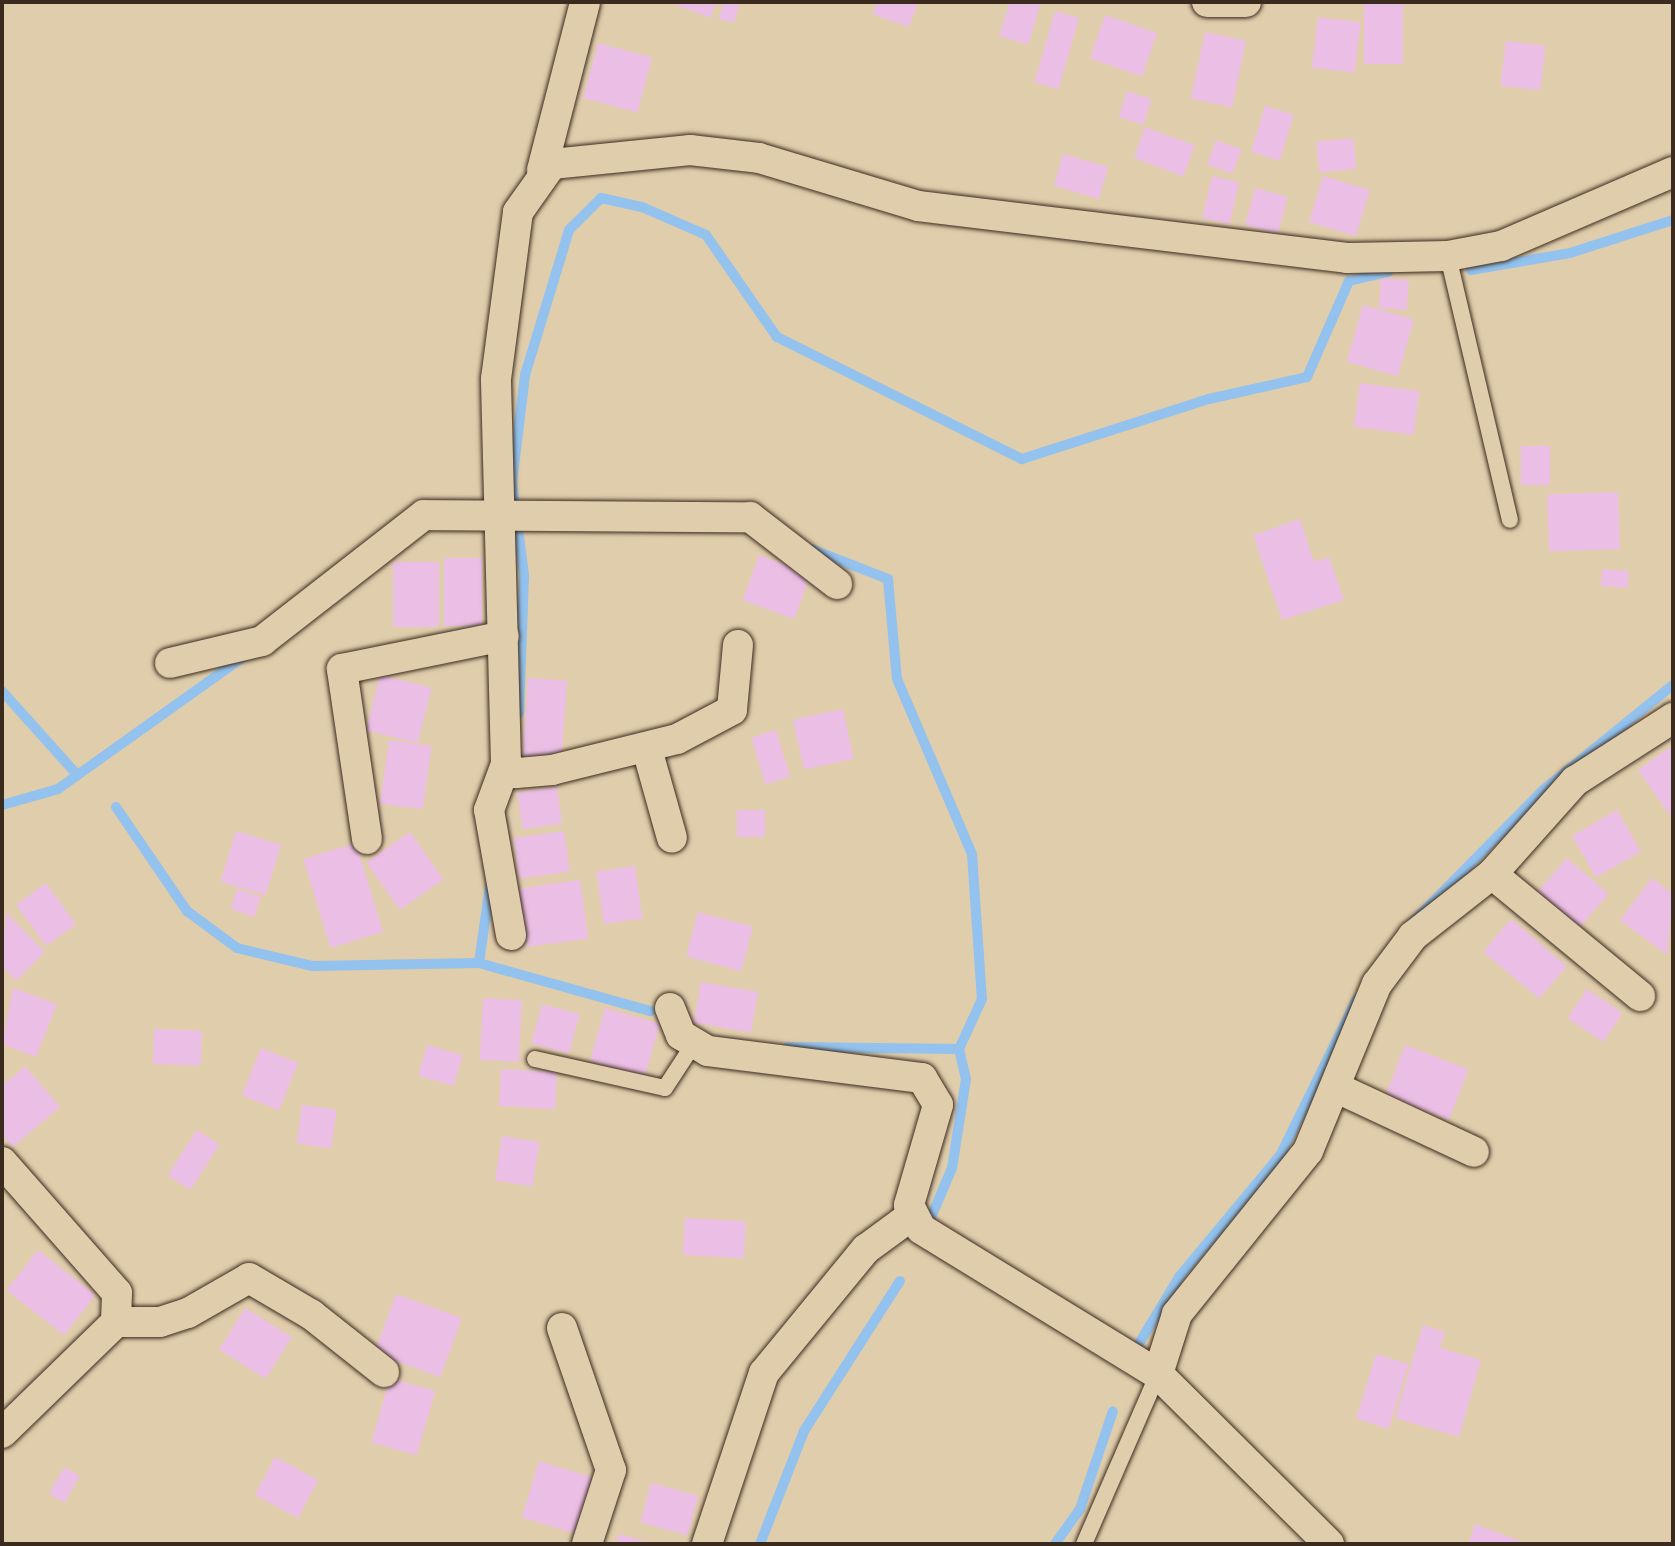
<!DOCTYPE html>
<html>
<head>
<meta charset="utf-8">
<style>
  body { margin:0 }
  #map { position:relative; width:1675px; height:1546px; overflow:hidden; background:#e0cdab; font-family:"Shantell Sans",sans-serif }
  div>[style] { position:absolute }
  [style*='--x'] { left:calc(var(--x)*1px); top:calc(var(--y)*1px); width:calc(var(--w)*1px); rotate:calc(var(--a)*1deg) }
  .stream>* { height:10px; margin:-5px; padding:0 5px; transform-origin:5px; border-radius:5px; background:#92c2ed }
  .building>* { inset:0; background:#ebbfe5; transform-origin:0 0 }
  .roads { filter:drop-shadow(0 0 2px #3b2a1e) drop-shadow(0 0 2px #3b2a1e) }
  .service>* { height:16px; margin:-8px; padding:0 8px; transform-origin:8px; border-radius:8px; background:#e0cdab }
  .minor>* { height:30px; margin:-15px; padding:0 15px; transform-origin:15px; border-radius:15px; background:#e0cdab }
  span { translate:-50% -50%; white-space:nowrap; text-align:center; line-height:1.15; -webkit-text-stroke:6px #e0cdab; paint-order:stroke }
  .frame { position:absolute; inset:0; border:4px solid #3b2a1e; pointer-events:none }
</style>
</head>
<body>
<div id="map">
  <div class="stream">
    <div style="--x:1471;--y:270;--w:100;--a:-9.7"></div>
    <div style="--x:1570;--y:253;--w:108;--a:-17.8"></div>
    <div style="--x:811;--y:549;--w:83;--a:21.3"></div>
    <div style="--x:888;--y:579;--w:100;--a:84.9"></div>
    <div style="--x:897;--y:679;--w:190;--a:66.8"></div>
    <div style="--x:972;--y:854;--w:145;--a:86.1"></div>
    <div style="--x:982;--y:999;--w:55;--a:114.7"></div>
    <div style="--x:2;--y:691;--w:106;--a:48.1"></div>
    <div style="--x:519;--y:713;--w:138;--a:-87.9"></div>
    <div style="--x:524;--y:575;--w:93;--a:-97.4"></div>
    <div style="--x:512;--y:483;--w:109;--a:-83.1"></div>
    <div style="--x:525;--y:375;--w:152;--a:-73.1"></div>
    <div style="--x:569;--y:230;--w:45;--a:-45"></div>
    <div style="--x:601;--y:198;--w:42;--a:12.4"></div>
    <div style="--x:642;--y:207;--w:70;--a:23.6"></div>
    <div style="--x:706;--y:235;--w:124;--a:55.2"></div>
    <div style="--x:777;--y:337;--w:274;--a:26.5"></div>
    <div style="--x:1022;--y:459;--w:196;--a:-17.8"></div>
    <div style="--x:1209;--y:399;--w:100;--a:-12.7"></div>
    <div style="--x:1307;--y:377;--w:105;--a:-66.4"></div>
    <div style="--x:1349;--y:281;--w:40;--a:-13"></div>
    <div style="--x:2;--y:805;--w:58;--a:-15.9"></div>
    <div style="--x:58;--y:789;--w:227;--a:-35.5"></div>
    <div style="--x:116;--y:807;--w:126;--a:55.7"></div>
    <div style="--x:187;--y:911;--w:62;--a:36.5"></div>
    <div style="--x:237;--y:948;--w:77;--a:13.5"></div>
    <div style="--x:312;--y:966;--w:167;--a:-1"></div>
    <div style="--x:479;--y:963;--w:178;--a:15.7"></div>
    <div style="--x:1411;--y:924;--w:187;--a:-45.4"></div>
    <div style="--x:1542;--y:791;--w:169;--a:-39"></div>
    <div style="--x:479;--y:963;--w:78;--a:-81.9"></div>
    <div style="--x:788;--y:1047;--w:171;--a:0.7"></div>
    <div style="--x:959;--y:1049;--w:31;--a:77"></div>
    <div style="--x:966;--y:1079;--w:90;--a:98.9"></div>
    <div style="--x:952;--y:1168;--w:64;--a:113"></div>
    <div style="--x:1132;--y:1355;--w:91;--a:-58.9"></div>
    <div style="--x:1179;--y:1277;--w:160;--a:-50.3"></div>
    <div style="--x:1281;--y:1154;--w:173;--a:-63.9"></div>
    <div style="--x:760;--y:1544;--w:121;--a:-68.7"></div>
    <div style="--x:804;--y:1431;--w:178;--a:-57.4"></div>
    <div style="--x:1055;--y:1544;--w:43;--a:-54.5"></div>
    <div style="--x:1080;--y:1509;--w:103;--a:-71.4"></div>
  </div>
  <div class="building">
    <div style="clip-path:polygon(668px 2px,716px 2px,711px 18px)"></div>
    <div style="clip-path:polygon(723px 2px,740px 2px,734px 23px,719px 19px)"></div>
    <div style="clip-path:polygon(877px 2px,918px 2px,909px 27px,872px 14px)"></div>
    <div style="clip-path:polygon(1010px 2px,1041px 2px,1028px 45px,999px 36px)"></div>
    <div style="left:1364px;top:3px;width:39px;height:61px"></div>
    <div style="left:1055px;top:11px;width:25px;height:74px;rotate:16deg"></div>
    <div style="left:1105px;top:15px;width:55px;height:46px;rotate:19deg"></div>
    <div style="left:1318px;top:17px;width:43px;height:51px;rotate:7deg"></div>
    <div style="left:1205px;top:32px;width:42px;height:68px;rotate:12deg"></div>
    <div style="left:1506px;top:41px;width:40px;height:45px;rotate:7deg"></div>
    <div style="left:598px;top:43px;width:56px;height:57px;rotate:15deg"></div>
    <div style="left:1127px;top:91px;width:26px;height:27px;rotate:18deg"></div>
    <div style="left:1265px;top:106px;width:30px;height:48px;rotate:17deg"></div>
    <div style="left:1145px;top:127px;width:53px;height:33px;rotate:20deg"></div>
    <div style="left:1353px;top:138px;width:31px;height:37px;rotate:84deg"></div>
    <div style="left:1216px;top:140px;width:27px;height:26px;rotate:20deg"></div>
    <div style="left:1063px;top:154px;width:47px;height:33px;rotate:16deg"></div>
    <div style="left:1212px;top:176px;width:28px;height:43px;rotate:13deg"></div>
    <div style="left:1323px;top:176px;width:49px;height:48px;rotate:17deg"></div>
    <div style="left:1255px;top:188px;width:34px;height:38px;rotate:15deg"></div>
    <div style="left:1381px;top:278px;width:28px;height:30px;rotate:4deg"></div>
    <div style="left:1363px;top:305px;width:53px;height:59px;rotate:16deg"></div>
    <div style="left:1360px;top:383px;width:60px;height:44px;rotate:8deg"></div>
    <div style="left:1521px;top:446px;width:29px;height:39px"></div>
    <div style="left:1618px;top:492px;width:57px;height:71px;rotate:88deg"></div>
    <div style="clip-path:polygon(1300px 519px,1314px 562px,1329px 557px,1344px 600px,1282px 620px,1253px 535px)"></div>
    <div style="left:759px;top:555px;width:55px;height:48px;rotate:20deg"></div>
    <div style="left:444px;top:558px;width:38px;height:68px"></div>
    <div style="left:393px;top:562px;width:46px;height:65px"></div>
    <div style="left:1602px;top:569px;width:27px;height:17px;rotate:4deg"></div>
    <div style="left:380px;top:675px;width:53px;height:57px;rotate:14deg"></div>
    <div style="left:528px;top:678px;width:39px;height:78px;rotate:4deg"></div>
    <div style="left:843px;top:709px;width:51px;height:51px;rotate:78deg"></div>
    <div style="left:776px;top:730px;width:49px;height:26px;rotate:73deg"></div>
    <div style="left:389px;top:740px;width:43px;height:64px;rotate:8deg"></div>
    <div style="clip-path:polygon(1673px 745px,1673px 812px,1670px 815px,1638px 770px)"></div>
    <div style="left:557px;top:787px;width:37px;height:40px;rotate:82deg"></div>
    <div style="left:737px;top:810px;width:28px;height:27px"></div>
    <div style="left:1617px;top:810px;width:48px;height:52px;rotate:60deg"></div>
    <div style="left:236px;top:831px;width:47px;height:53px;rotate:17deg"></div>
    <div style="left:564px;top:831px;width:41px;height:51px;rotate:82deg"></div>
    <div style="left:410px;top:832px;width:58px;height:53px;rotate:55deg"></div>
    <div style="left:356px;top:843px;width:93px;height:55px;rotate:73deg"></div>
    <div style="left:1567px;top:858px;width:55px;height:51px;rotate:41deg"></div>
    <div style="left:635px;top:866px;width:53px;height:39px;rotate:82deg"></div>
    <div style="clip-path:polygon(1652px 878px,1673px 894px,1667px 955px,1620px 920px)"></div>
    <div style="left:580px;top:880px;width:59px;height:62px;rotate:82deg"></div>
    <div style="left:46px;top:883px;width:51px;height:37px;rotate:54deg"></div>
    <div style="left:237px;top:889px;width:25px;height:21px;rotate:18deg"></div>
    <div style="clip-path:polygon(6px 912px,45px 952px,16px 981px,2px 966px)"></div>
    <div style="left:698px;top:912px;width:57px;height:46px;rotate:15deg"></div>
    <div style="left:1511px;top:919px;width:73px;height:43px;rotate:40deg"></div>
    <div style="left:701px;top:982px;width:58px;height:41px;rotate:10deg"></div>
    <div style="clip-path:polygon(13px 988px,57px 1004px,36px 1057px,2px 1044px)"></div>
    <div style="left:1587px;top:989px;width:43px;height:35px;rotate:34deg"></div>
    <div style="left:483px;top:998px;width:39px;height:62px;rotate:3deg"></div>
    <div style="left:542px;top:1004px;width:39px;height:41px;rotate:15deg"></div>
    <div style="left:605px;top:1008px;width:57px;height:55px;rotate:16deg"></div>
    <div style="left:154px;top:1029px;width:48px;height:35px;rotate:2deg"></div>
    <div style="left:427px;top:1045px;width:37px;height:32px;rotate:16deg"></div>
    <div style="left:1405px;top:1045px;width:68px;height:54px;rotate:21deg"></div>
    <div style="left:261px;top:1048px;width:40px;height:51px;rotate:22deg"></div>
    <div style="clip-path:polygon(25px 1066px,60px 1107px,13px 1147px,2px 1135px,2px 1086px)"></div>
    <div style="left:501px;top:1069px;width:56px;height:37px;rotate:3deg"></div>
    <div style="left:302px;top:1105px;width:35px;height:39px;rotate:8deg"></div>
    <div style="left:197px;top:1130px;width:27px;height:54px;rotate:33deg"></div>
    <div style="left:502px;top:1136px;width:38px;height:45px;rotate:9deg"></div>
    <div style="left:685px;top:1218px;width:61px;height:37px;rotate:3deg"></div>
    <div style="left:38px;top:1250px;width:73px;height:51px;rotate:38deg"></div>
    <div style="left:396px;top:1294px;width:70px;height:63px;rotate:20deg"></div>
    <div style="left:245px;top:1308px;width:55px;height:49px;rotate:32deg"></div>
    <div style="clip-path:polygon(1423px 1325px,1445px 1332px,1440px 1348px,1481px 1360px,1459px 1437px,1395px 1418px)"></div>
    <div style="left:1376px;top:1354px;width:34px;height:68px;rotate:17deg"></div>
    <div style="left:390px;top:1378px;width:47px;height:67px;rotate:16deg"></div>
    <div style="left:275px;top:1457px;width:49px;height:43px;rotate:28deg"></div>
    <div style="left:539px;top:1461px;width:57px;height:59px;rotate:17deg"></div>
    <div style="left:64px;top:1467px;width:18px;height:31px;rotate:29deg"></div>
    <div style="left:651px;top:1483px;width:49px;height:41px;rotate:15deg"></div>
    <div style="clip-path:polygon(1475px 1524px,1528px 1544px,1468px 1544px)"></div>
    <div style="clip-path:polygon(619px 1534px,651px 1543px,651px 1544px,616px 1544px)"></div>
  </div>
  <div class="roads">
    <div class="service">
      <div style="--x:1448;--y:256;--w:271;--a:76.8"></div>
      <div style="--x:535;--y:1059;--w:133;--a:12.6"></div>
      <div style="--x:665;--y:1088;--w:51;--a:-56.9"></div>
      <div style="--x:1084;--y:1544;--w:185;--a:-66.5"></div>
    </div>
    <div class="minor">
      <div style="--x:1207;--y:2;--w:39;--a:0"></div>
      <div style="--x:542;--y:170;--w:173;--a:-75.6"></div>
      <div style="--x:738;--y:645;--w:65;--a:95.3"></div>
      <div style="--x:732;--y:710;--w:62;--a:152.2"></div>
      <div style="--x:677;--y:739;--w:129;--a:166.1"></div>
      <div style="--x:552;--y:770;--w:36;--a:175"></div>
      <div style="--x:516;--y:773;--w:13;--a:-138"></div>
      <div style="--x:506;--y:764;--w:385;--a:-91.5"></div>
      <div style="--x:496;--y:379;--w:168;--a:-82.5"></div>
      <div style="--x:518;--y:212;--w:59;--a:-54.7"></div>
      <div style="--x:552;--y:164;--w:139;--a:-5.8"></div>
      <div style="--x:690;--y:150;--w:69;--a:6.6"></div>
      <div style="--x:759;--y:158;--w:166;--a:16.8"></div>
      <div style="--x:918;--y:206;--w:432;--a:6.9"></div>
      <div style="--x:1347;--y:258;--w:101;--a:-1.1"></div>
      <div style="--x:1448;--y:256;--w:54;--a:-10.7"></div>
      <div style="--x:1501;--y:246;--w:187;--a:-23.3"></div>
      <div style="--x:170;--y:663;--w:95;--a:-13.4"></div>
      <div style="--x:262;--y:641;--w:205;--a:-37.9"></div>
      <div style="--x:424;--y:515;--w:326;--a:0.4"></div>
      <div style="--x:750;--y:517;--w:110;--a:37.6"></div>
      <div style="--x:647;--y:749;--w:92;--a:74.3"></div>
      <div style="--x:506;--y:764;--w:49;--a:110.3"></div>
      <div style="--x:489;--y:810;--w:127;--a:80"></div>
      <div style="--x:367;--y:839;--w:172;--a:-98.4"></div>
      <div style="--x:342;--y:669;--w:165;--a:-11.5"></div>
      <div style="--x:1492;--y:874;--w:192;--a:39.5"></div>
      <div style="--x:670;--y:1008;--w:29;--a:68"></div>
      <div style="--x:681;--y:1035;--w:31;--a:31"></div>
      <div style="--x:708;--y:1051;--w:216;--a:7.2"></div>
      <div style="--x:922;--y:1078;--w:31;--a:59"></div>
      <div style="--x:938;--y:1105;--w:104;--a:106.2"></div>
      <div style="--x:909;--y:1205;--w:27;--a:63"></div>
      <div style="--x:921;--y:1229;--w:278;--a:31.5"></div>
      <div style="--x:1158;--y:1374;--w:241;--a:44.8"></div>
      <div style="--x:1337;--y:1088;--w:151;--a:25"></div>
      <div style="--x:2;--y:1162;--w:174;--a:48.7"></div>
      <div style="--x:117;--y:1293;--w:29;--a:92"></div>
      <div style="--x:116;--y:1322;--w:44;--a:0"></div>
      <div style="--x:160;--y:1322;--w:29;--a:-18"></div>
      <div style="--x:188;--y:1313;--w:70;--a:-29.8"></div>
      <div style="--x:249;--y:1278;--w:73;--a:30.4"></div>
      <div style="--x:312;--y:1315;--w:92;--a:38.4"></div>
      <div style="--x:562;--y:1328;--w:150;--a:71"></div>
      <div style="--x:611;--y:1470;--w:78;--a:108"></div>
      <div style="--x:1158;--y:1374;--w:63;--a:-72.4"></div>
      <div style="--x:1177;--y:1314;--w:209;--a:-51.2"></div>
      <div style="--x:1308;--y:1151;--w:181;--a:-67.6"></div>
      <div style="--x:1377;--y:984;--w:60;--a:-53.1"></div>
      <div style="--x:1413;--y:936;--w:100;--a:-38.1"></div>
      <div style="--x:1492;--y:874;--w:125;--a:-48.3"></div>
      <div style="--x:1575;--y:781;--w:117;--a:-32.7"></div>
      <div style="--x:2;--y:1433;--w:159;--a:-44.2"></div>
      <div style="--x:707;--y:1544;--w:180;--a:-71.6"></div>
      <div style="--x:764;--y:1373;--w:161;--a:-50.6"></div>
      <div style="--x:866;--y:1249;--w:56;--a:-36.3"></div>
    </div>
  </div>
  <div class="frame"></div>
</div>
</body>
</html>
